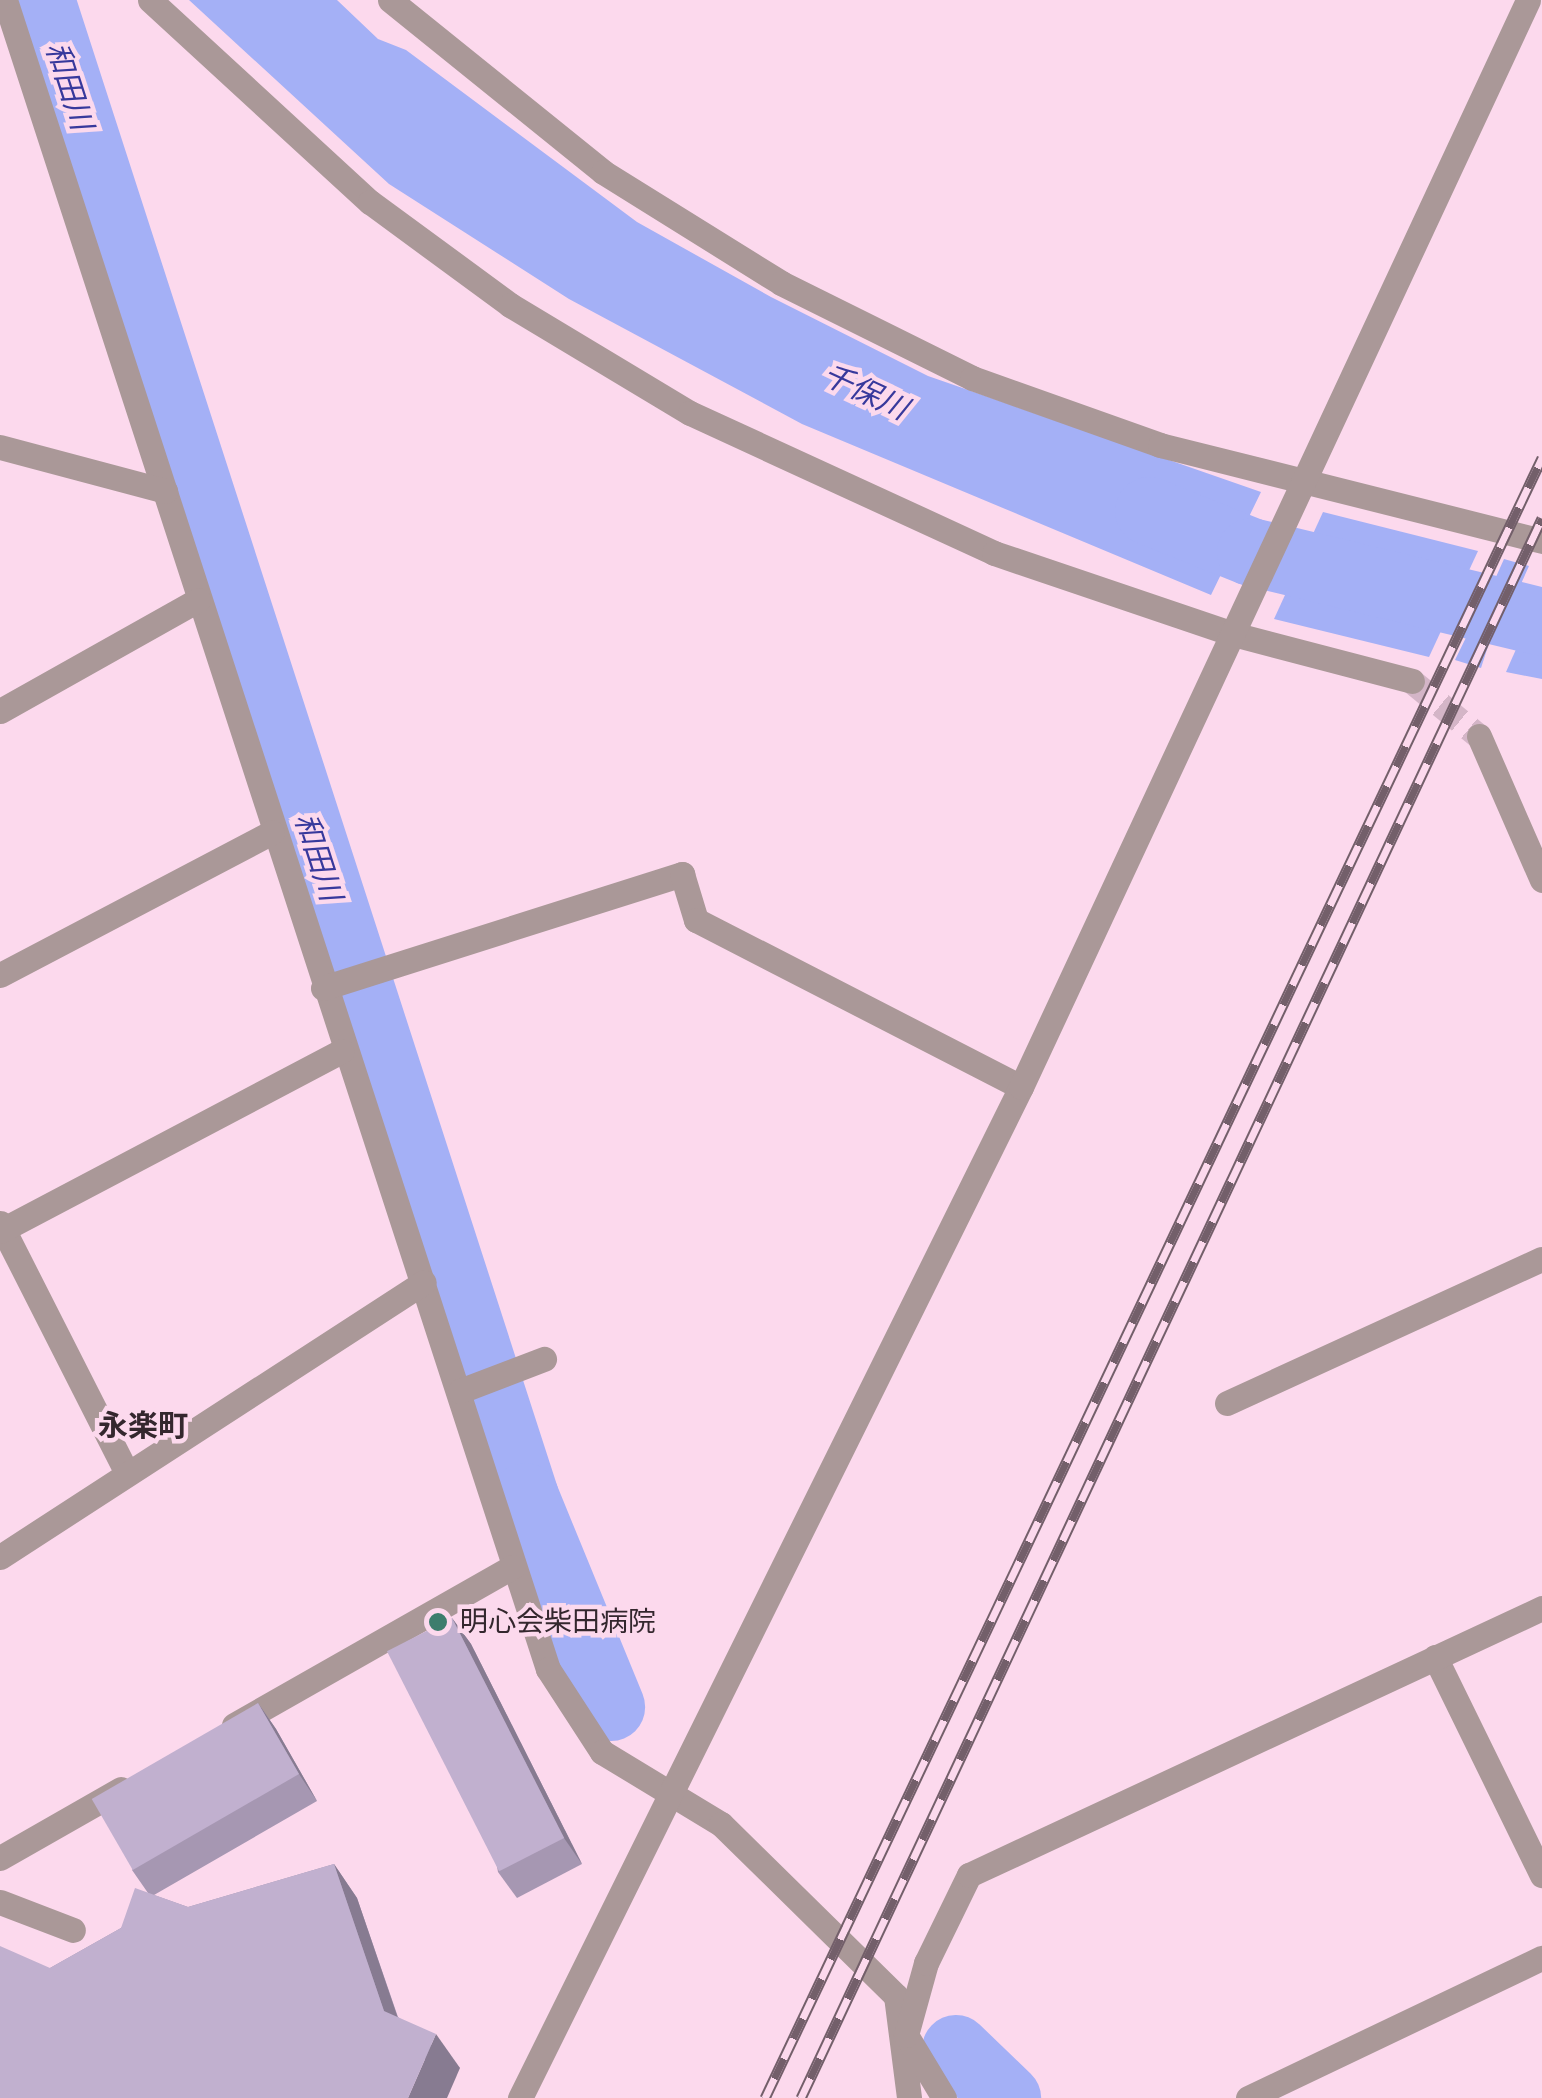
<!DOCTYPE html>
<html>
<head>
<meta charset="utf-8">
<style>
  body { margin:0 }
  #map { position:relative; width:1542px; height:2098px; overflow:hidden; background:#fcd9ed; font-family:Poppins,"Noto Sans JP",sans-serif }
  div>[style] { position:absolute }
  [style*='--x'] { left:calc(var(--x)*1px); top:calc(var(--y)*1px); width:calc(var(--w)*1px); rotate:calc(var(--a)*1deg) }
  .water>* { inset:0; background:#a4b0f6 }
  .river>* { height:68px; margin:-34px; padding:0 34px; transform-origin:34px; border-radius:34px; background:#a4b0f6 }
  .minor-tunnel>* { height:25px; margin-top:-12.5px; transform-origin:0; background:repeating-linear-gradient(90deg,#d4b5c7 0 25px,transparent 0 37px) }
  .minor>* { height:25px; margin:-12.5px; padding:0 12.5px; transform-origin:12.5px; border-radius:12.5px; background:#aa9898 }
  .rail>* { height:11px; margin-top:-5.5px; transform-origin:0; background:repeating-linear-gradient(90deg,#fcd9ed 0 22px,#735f6a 0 44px); box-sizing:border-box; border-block:2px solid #735f6a }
  .wall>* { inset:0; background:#a697b2 }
  .shaded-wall>* { inset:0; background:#877b91 }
  .building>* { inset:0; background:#c1b0cf; transform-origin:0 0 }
  .dots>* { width:28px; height:28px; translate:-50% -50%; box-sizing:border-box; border:5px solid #fcd9ed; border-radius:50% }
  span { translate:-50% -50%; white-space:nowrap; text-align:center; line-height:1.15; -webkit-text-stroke:9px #fcd9ed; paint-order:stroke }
  .poi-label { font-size:28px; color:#34272e }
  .left { translate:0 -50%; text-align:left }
  .water-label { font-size:30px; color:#37399c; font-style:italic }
  .neighbourhood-label { font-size:30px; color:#34272e; font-weight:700 }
</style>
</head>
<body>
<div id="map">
  <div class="water">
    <div style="clip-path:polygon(189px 0,337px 0,378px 39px,406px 50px,637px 222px,771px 297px,928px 376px,1261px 492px,1211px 595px,802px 424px,569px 299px,389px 184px)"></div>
    <div style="clip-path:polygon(1323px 512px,1478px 551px,1429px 657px,1274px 619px)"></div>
    <div style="clip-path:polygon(1504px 559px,1529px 566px,1511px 606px,1500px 609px,1481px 668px,1455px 660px,1476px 617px,1494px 607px,1487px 597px)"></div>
    <div style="clip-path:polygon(1542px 590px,1542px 679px,1506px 672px)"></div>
  </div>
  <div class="river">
    <div style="--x:41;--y:0;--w:1573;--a:72.08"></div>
    <div style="--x:525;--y:1497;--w:227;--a:67.7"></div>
    <div style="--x:1149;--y:511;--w:110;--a:21.9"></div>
    <div style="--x:1251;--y:552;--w:299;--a:13.5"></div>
    <div style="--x:956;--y:2049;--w:71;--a:43.9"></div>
  </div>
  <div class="minor-tunnel">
    <div style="--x:1412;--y:681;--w:87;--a:39.4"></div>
  </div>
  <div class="minor">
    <div style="--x:5;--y:0;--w:1755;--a:71.98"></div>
    <div style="--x:548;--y:1669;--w:99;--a:57"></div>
    <div style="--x:602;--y:1752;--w:139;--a:31.2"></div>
    <div style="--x:721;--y:1824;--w:245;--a:44.5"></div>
    <div style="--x:896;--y:1996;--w:103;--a:82.7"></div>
    <div style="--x:150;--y:0;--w:299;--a:42.6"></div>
    <div style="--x:370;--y:202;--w:174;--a:36.3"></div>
    <div style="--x:510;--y:305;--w:210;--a:31"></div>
    <div style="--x:690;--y:413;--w:335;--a:24.7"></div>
    <div style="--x:994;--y:553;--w:252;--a:18.7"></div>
    <div style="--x:1233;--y:634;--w:185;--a:14.7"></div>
    <div style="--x:390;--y:0;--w:274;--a:38.9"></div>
    <div style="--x:603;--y:172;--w:210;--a:31.9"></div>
    <div style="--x:781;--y:283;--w:213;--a:26.4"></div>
    <div style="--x:972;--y:378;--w:200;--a:19.6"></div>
    <div style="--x:1160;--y:445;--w:394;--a:14.1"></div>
    <div style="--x:0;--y:447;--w:171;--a:14.9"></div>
    <div style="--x:0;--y:711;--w:227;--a:-29.3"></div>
    <div style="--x:1479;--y:736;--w:157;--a:66.4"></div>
    <div style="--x:0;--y:975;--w:307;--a:-27.7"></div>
    <div style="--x:323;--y:988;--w:377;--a:-17.6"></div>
    <div style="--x:682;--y:874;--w:48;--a:73.1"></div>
    <div style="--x:696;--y:920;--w:365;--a:27.2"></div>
    <div style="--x:0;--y:1223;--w:280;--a:63.1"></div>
    <div style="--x:0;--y:1231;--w:386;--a:-27.8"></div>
    <div style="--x:460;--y:1391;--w:90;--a:-20.9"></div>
    <div style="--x:1227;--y:1403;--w:346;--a:-24.6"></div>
    <div style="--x:0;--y:1557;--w:505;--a:-32.97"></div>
    <div style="--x:1435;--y:1657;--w:243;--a:63.9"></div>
    <div style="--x:234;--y:1725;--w:320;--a:-29.6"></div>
    <div style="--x:0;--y:1858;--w:139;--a:-29.7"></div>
    <div style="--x:0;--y:1902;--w:78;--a:21"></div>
    <div style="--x:520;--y:2098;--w:1128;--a:-63.64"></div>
    <div style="--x:1021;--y:1087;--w:1199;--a:-64.99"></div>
    <div style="--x:944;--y:2098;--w:74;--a:-121.1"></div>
    <div style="--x:906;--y:2035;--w:75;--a:-74.5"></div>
    <div style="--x:926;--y:1963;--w:98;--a:-64"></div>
    <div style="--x:969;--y:1875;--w:632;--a:-24.98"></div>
    <div style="--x:1248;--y:2098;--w:326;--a:-25.5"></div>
  </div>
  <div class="rail">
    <div style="--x:765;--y:2098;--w:1815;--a:-64.65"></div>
    <div style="--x:801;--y:2098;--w:1745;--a:-64.87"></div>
  </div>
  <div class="wall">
    <div style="clip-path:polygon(452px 1618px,471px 1644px,582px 1864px,517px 1898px,498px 1872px)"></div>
    <div style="clip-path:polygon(258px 1703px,276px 1729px,317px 1801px,154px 1895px,188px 1907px,334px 1864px,357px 1898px,398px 2017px,460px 2068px,50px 1968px,121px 1928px,148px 1893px,132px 1870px)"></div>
  </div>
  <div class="shaded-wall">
    <div style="clip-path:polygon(452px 1618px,471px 1644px,582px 1864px,564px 1838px)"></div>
    <div style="clip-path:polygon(258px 1703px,276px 1729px,317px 1801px,299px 1774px)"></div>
    <div style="clip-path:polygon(334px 1864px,357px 1898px,407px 2045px,384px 2011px)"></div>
    <div style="clip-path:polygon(436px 2034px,460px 2068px,447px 2098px,408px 2098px)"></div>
  </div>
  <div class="building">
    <div style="left:452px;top:1618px;width:247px;height:73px;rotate:63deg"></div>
    <div style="left:258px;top:1703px;width:82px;height:192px;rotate:60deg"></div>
    <div style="clip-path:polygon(334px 1864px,384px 2011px,436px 2034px,408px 2098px,0 2098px,0 1946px,50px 1968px,121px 1928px,135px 1888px,188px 1907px)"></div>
  </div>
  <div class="dots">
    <div style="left:438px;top:1622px;background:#3d7d6d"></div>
  </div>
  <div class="poi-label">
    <span class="left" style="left:460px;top:1622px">明心会柴田病院</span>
  </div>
  <div class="water-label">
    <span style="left:69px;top:86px;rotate:72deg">和田川</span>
    <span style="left:865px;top:392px;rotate:25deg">千保川</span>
    <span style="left:318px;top:857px;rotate:72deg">和田川</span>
  </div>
  <div class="neighbourhood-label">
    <span style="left:143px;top:1426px">永楽町</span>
  </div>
</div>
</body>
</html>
